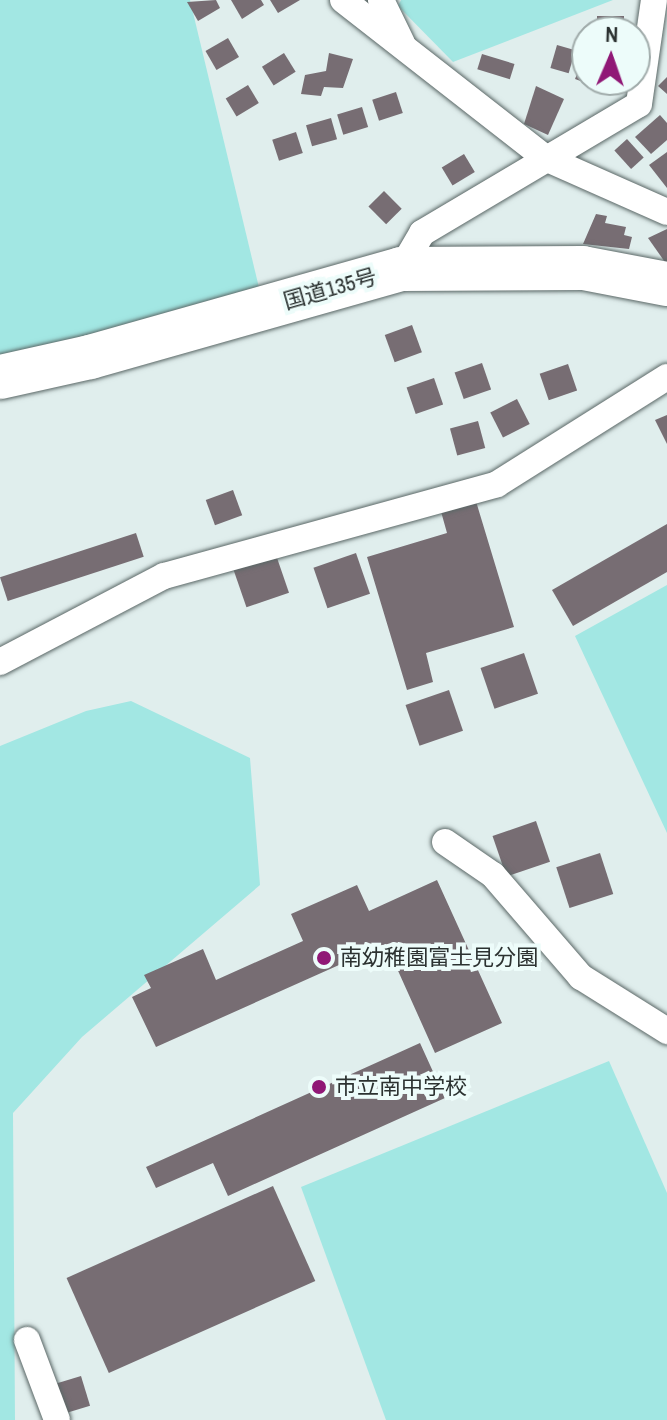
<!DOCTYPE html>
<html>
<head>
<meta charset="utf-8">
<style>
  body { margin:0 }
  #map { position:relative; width:667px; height:1420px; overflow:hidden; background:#e0eeed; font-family:"Archivo Narrow","Noto Sans JP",sans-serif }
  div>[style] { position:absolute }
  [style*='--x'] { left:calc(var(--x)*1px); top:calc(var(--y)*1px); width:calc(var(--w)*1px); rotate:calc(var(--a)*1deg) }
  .green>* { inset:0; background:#a2e7e3 }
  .building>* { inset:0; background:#776d73; transform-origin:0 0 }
  .roads { filter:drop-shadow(0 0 2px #5a6766) drop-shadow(0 0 2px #5a6766) }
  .minor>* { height:26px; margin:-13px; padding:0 13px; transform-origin:13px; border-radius:13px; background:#fff }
  .trunk>* { height:44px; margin:-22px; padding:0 22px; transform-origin:22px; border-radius:22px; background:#fff }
  .dots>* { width:22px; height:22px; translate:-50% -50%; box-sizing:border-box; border:4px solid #edfcfa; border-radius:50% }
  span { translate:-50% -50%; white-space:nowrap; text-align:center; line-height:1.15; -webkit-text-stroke:8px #edfcfa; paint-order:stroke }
  .street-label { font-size:22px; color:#2c3231 }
  .poi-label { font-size:22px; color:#2c3231 }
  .left { translate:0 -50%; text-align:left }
  .north { position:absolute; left:571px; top:16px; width:80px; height:80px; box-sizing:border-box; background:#edfcfa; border:2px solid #a0abaa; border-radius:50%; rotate:2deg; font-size:22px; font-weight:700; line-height:32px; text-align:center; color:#2c3231 }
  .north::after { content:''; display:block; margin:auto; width:28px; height:36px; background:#901876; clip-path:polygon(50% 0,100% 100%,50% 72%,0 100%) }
</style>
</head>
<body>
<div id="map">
  <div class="green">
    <div style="clip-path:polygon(0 0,190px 0,261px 296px,0 367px)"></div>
    <div style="clip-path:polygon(401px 0,613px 0,453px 62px,398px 6px)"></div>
    <div style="clip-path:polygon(667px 585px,667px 833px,575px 636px)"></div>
    <div style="clip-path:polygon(131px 701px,250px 758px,260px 885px,82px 1037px,13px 1113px,15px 1420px,0 1420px,0 746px,86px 711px)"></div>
    <div style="clip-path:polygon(609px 1061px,667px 1193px,667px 1420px,386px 1420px,301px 1187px)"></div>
  </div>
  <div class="building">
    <div style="clip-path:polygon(216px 0,220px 8px,198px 21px,187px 2px)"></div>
    <div style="clip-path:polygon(231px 0,261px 0,264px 5px,242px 19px)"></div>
    <div style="clip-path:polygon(270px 0,300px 0,278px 13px)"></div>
    <div style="left:597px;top:16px;width:27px;height:16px"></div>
    <div style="left:228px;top:38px;width:22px;height:26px;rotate:60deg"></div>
    <div style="left:557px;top:45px;width:19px;height:24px;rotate:16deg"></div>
    <div style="left:284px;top:53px;width:22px;height:26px;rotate:58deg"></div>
    <div style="clip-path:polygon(329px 53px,353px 59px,343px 88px,324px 87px,321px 96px,301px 94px,305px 75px,326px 71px)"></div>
    <div style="left:482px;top:54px;width:34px;height:16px;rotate:17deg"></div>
    <div style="clip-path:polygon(584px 56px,587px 80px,600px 80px,600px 88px,575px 79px)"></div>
    <div style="clip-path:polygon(667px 77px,667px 94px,658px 86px)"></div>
    <div style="left:606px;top:80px;width:21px;height:13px"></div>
    <div style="left:248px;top:85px;width:21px;height:26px;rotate:59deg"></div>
    <div style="clip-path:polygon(536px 86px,564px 99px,548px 135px,524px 124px)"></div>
    <div style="left:396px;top:92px;width:22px;height:25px;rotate:72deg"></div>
    <div style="left:362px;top:107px;width:21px;height:26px;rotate:73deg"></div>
    <div style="clip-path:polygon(660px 115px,667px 123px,667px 140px,651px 154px,635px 137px)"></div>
    <div style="left:331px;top:118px;width:22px;height:26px;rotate:74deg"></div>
    <div style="left:296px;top:132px;width:22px;height:25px;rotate:72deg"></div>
    <div style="left:627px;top:139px;width:25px;height:17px;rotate:48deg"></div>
    <div style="clip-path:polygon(667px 152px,667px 188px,649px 165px)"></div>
    <div style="left:464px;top:154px;width:21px;height:26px;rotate:59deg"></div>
    <div style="left:384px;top:191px;width:25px;height:22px;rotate:45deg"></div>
    <div style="clip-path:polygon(596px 214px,607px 216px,605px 223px,626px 227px,624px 235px,632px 237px,629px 249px,583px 244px)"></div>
    <div style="clip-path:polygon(667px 229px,667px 265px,648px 238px)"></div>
    <div style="left:412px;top:325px;width:29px;height:29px;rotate:70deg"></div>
    <div style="left:482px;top:363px;width:28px;height:29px;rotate:71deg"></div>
    <div style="left:568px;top:364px;width:28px;height:30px;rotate:71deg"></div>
    <div style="left:434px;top:378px;width:28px;height:29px;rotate:71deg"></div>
    <div style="left:517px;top:399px;width:28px;height:30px;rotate:63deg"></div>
    <div style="clip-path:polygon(667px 415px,667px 444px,655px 420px)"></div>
    <div style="left:478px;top:421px;width:28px;height:29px;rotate:75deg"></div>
    <div style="left:233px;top:490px;width:27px;height:29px;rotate:70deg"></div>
    <div style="clip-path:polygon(475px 498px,514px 627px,426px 653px,433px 682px,407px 690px,367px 557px,447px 533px,440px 508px)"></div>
    <div style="clip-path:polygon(667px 524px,667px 572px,573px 626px,552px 590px)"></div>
    <div style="left:136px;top:533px;width:25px;height:143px;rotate:72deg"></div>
    <div style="left:275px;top:552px;width:43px;height:45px;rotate:71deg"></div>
    <div style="left:356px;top:553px;width:43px;height:45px;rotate:71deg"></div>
    <div style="left:524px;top:653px;width:43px;height:46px;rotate:71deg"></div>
    <div style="left:449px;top:690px;width:43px;height:46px;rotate:71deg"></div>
    <div style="left:536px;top:821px;width:43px;height:46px;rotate:71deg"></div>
    <div style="left:600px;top:853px;width:43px;height:46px;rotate:72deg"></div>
    <div style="clip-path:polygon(437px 880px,502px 1023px,435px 1053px,386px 944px,156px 1047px,132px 997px,151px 988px,144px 975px,203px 949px,216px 980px,303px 941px,291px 914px,357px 885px,369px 911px)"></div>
    <div style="clip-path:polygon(420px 1043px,445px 1098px,228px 1196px,213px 1163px,156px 1188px,146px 1167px)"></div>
    <div style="left:273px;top:1186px;width:104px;height:226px;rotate:66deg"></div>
    <div style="left:81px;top:1376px;width:31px;height:25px;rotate:73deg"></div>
  </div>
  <div class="roads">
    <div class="minor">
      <div style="--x:343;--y:0;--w:256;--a:38"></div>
      <div style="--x:545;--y:158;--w:133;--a:23.9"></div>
      <div style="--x:381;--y:0;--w:48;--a:64"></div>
      <div style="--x:401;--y:269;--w:42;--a:-59.7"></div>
      <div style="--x:422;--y:233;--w:252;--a:-30.7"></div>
      <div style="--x:639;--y:104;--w:105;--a:-81.8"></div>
      <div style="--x:0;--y:662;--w:185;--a:-27.7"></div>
      <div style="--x:164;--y:576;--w:345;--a:-15.4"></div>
      <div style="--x:497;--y:484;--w:201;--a:-32.2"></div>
      <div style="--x:445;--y:842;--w:58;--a:34.5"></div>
      <div style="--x:493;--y:875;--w:135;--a:49.2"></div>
      <div style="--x:581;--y:977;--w:102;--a:32.1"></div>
      <div style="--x:27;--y:1340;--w:85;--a:69.4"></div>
    </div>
    <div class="trunk">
      <div style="--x:0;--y:377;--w:92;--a:-12.5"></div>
      <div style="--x:90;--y:357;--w:323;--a:-15.8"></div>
      <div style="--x:401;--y:269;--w:182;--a:-0.3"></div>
      <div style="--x:583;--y:268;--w:86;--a:10.8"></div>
    </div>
  </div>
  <div class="dots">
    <div style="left:324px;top:958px;background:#901876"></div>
    <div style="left:319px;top:1087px;background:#901876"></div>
  </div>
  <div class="street-label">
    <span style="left:330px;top:289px;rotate:-16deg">国道135号</span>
  </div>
  <div class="poi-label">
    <span class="left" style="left:340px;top:958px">南幼稚園富士見分園</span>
    <span class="left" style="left:335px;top:1087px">市立南中学校</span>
  </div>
  <div class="north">N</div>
</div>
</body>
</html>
